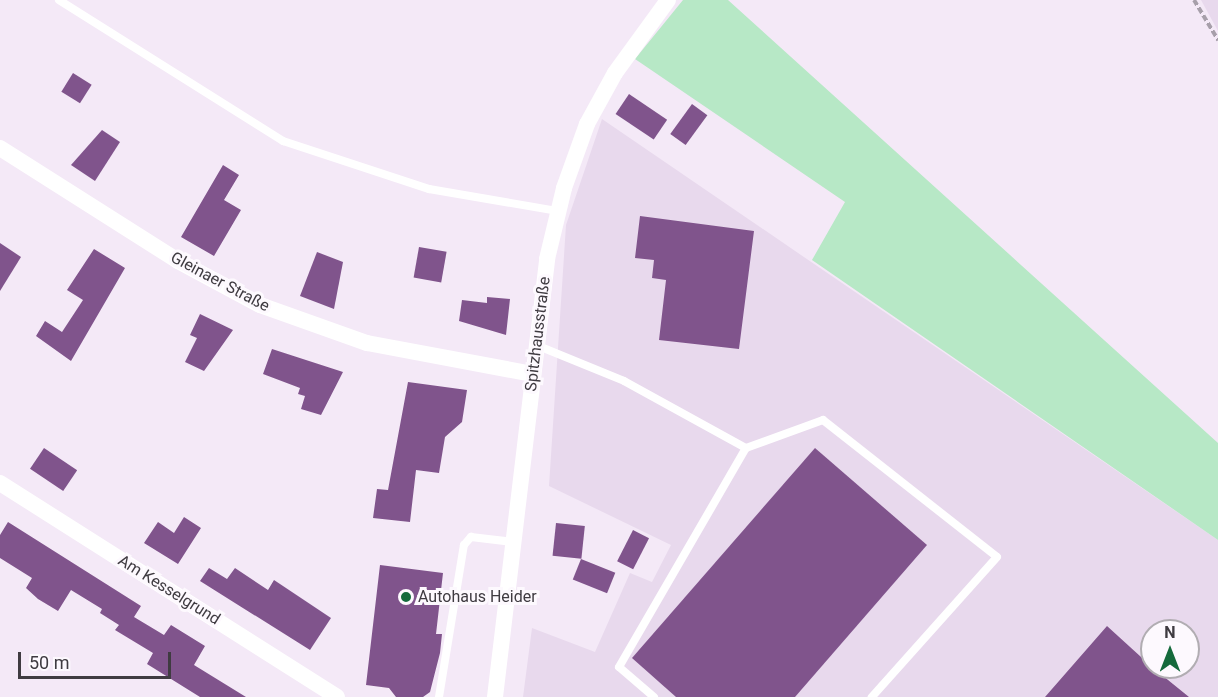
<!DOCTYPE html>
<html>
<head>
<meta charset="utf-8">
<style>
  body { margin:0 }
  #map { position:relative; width:1218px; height:697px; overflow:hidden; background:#f4e9f7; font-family:Roboto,sans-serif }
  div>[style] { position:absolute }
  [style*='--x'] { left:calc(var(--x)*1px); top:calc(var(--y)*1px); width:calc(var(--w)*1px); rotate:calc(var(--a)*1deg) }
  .built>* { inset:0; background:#e8d9ed }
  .green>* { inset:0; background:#b7e8c6 }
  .building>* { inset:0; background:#80548c; transform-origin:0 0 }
  .path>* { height:4px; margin-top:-2px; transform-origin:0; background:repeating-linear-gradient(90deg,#a79faa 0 6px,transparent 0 9px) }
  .lane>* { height:8px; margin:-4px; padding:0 4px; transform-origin:4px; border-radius:4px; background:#fff }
  .street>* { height:16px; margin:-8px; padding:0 8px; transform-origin:8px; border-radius:8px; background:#fff }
  .dots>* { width:16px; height:16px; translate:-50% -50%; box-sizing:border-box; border:3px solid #fdf9fe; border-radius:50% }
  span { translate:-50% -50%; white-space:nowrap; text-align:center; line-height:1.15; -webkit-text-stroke:6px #fdf9fe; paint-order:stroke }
  .street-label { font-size:16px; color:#3f3b41 }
  .poi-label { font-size:16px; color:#3f3b41 }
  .left { translate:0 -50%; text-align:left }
  .north { position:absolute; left:1140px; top:619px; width:60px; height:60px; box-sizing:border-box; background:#fdf9fe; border:2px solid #b1adb2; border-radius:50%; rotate:0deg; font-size:16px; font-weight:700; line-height:24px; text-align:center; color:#3f3b41 }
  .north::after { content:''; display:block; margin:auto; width:21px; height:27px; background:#156a3c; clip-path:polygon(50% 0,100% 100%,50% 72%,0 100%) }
  .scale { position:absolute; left:18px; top:652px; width:153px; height:27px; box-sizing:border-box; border:3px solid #3f3b41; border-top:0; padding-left:8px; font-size:18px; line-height:21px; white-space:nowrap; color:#3f3b41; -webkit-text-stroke:4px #fdf9fe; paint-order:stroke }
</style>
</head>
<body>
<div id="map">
  <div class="built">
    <div style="clip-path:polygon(1201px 0,1218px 0,1218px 31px)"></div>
    <div style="clip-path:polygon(evenodd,602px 119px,1218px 540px,1218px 697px,523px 697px,532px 628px,595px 652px,630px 573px,652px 582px,671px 545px,549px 486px,566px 225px,602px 119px,1152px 631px,1188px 631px,1188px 667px,1152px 667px,1152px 631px)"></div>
  </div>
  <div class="green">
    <div style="clip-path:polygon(683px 0,728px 0,1218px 443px,1218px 540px,812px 260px,845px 202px,635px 59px)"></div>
  </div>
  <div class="building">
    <div style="left:73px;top:73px;width:22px;height:22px;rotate:32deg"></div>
    <div style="left:629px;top:94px;width:46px;height:24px;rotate:34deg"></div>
    <div style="left:692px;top:104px;width:19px;height:37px;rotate:36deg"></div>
    <div style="clip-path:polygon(102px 130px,120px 142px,95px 181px,71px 165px)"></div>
    <div style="clip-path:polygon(223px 165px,239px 175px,224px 200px,241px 210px,214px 256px,181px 237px)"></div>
    <div style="clip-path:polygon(640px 216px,754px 231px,739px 349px,659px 340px,666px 280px,652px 278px,654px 260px,635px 258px)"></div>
    <div style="clip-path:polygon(0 243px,21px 257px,0 291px)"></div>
    <div style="left:419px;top:247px;width:28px;height:31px;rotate:10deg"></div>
    <div style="clip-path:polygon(94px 249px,125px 268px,71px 361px,36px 336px,45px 321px,62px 332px,83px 300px,67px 290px)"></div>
    <div style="clip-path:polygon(317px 252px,343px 262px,334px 309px,300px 296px)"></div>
    <div style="clip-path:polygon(487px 297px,510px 299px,506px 335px,459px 321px,462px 300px,487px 303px)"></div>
    <div style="clip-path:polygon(200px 314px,233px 330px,204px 371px,185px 362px,197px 338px,190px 335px)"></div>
    <div style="clip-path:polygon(272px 349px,343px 372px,321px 415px,301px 409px,305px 396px,298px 394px,300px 388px,263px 374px)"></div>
    <div style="clip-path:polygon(408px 382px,467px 390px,462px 422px,445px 437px,439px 473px,416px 470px,410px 522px,373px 518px,377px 489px,388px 490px)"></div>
    <div style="left:44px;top:448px;width:40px;height:25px;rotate:34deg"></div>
    <div style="clip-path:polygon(815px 448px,927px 545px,795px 697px,676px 697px,632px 658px)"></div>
    <div style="clip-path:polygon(184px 517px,201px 528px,178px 564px,144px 543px,158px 522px,174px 533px)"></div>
    <div style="clip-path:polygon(8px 522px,141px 606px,134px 617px,164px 635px,171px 625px,205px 646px,194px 665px,246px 697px,200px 697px,147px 664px,153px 653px,115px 630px,119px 625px,100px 613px,102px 609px,71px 590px,58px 611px,38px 599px,26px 588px,32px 578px,0 558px,0 535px)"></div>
    <div style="left:556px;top:523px;width:29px;height:33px;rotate:6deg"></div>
    <div style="left:633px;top:530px;width:18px;height:35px;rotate:27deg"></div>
    <div style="left:581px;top:559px;width:37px;height:22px;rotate:22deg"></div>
    <div style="clip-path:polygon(380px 565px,443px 573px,436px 634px,442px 634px,440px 653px,430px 692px,423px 697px,396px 697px,389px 688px,366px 685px)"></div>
    <div style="clip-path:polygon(209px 568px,227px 579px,235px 568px,268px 590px,274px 580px,331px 618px,310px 650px,200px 581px)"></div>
    <div style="clip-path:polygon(1107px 626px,1152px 667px,1189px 697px,1045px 697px)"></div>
  </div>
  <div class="path">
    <div style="--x:1194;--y:0;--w:47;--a:59"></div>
  </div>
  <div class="lane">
    <div style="--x:59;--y:0;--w:265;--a:32.2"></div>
    <div style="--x:283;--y:141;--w:154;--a:18.2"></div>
    <div style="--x:429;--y:189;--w:131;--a:9.7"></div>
    <div style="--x:536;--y:345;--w:95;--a:22.2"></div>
    <div style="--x:624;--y:381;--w:139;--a:28.8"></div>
    <div style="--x:746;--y:448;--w:82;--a:-20"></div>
    <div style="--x:823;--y:420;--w:221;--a:38.2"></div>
    <div style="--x:997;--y:557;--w:188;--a:131.8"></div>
    <div style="--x:439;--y:697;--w:154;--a:-80.7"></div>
    <div style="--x:464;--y:545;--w:11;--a:-49"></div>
    <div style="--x:471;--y:537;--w:42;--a:6.8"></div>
    <div style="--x:654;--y:697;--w:46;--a:-139.4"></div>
    <div style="--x:619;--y:667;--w:253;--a:-59.9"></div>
  </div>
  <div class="street">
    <div style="--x:0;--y:148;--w:211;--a:32.4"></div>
    <div style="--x:178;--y:261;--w:93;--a:28.2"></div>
    <div style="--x:260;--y:305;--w:114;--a:19.6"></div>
    <div style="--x:367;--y:343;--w:169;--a:10.6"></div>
    <div style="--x:0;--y:483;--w:399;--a:32.4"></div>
    <div style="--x:495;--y:697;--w:441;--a:-83.2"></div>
    <div style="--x:547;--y:259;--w:73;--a:-76.5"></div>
    <div style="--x:564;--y:188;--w:68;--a:-70.2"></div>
    <div style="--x:587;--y:124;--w:58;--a:-61.2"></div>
    <div style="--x:615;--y:73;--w:90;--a:-54"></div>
  </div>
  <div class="dots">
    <div style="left:406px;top:597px;background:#156a3c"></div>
  </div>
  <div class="street-label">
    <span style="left:220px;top:282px;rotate:28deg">Gleinaer Straße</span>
    <span style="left:538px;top:334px;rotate:-83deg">Spitzhausstraße</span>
    <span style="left:169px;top:590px;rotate:32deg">Am Kesselgrund</span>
  </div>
  <div class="poi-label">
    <span class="left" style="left:418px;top:597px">Autohaus Heider</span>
  </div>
  <div class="north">N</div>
  <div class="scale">50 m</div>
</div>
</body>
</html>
